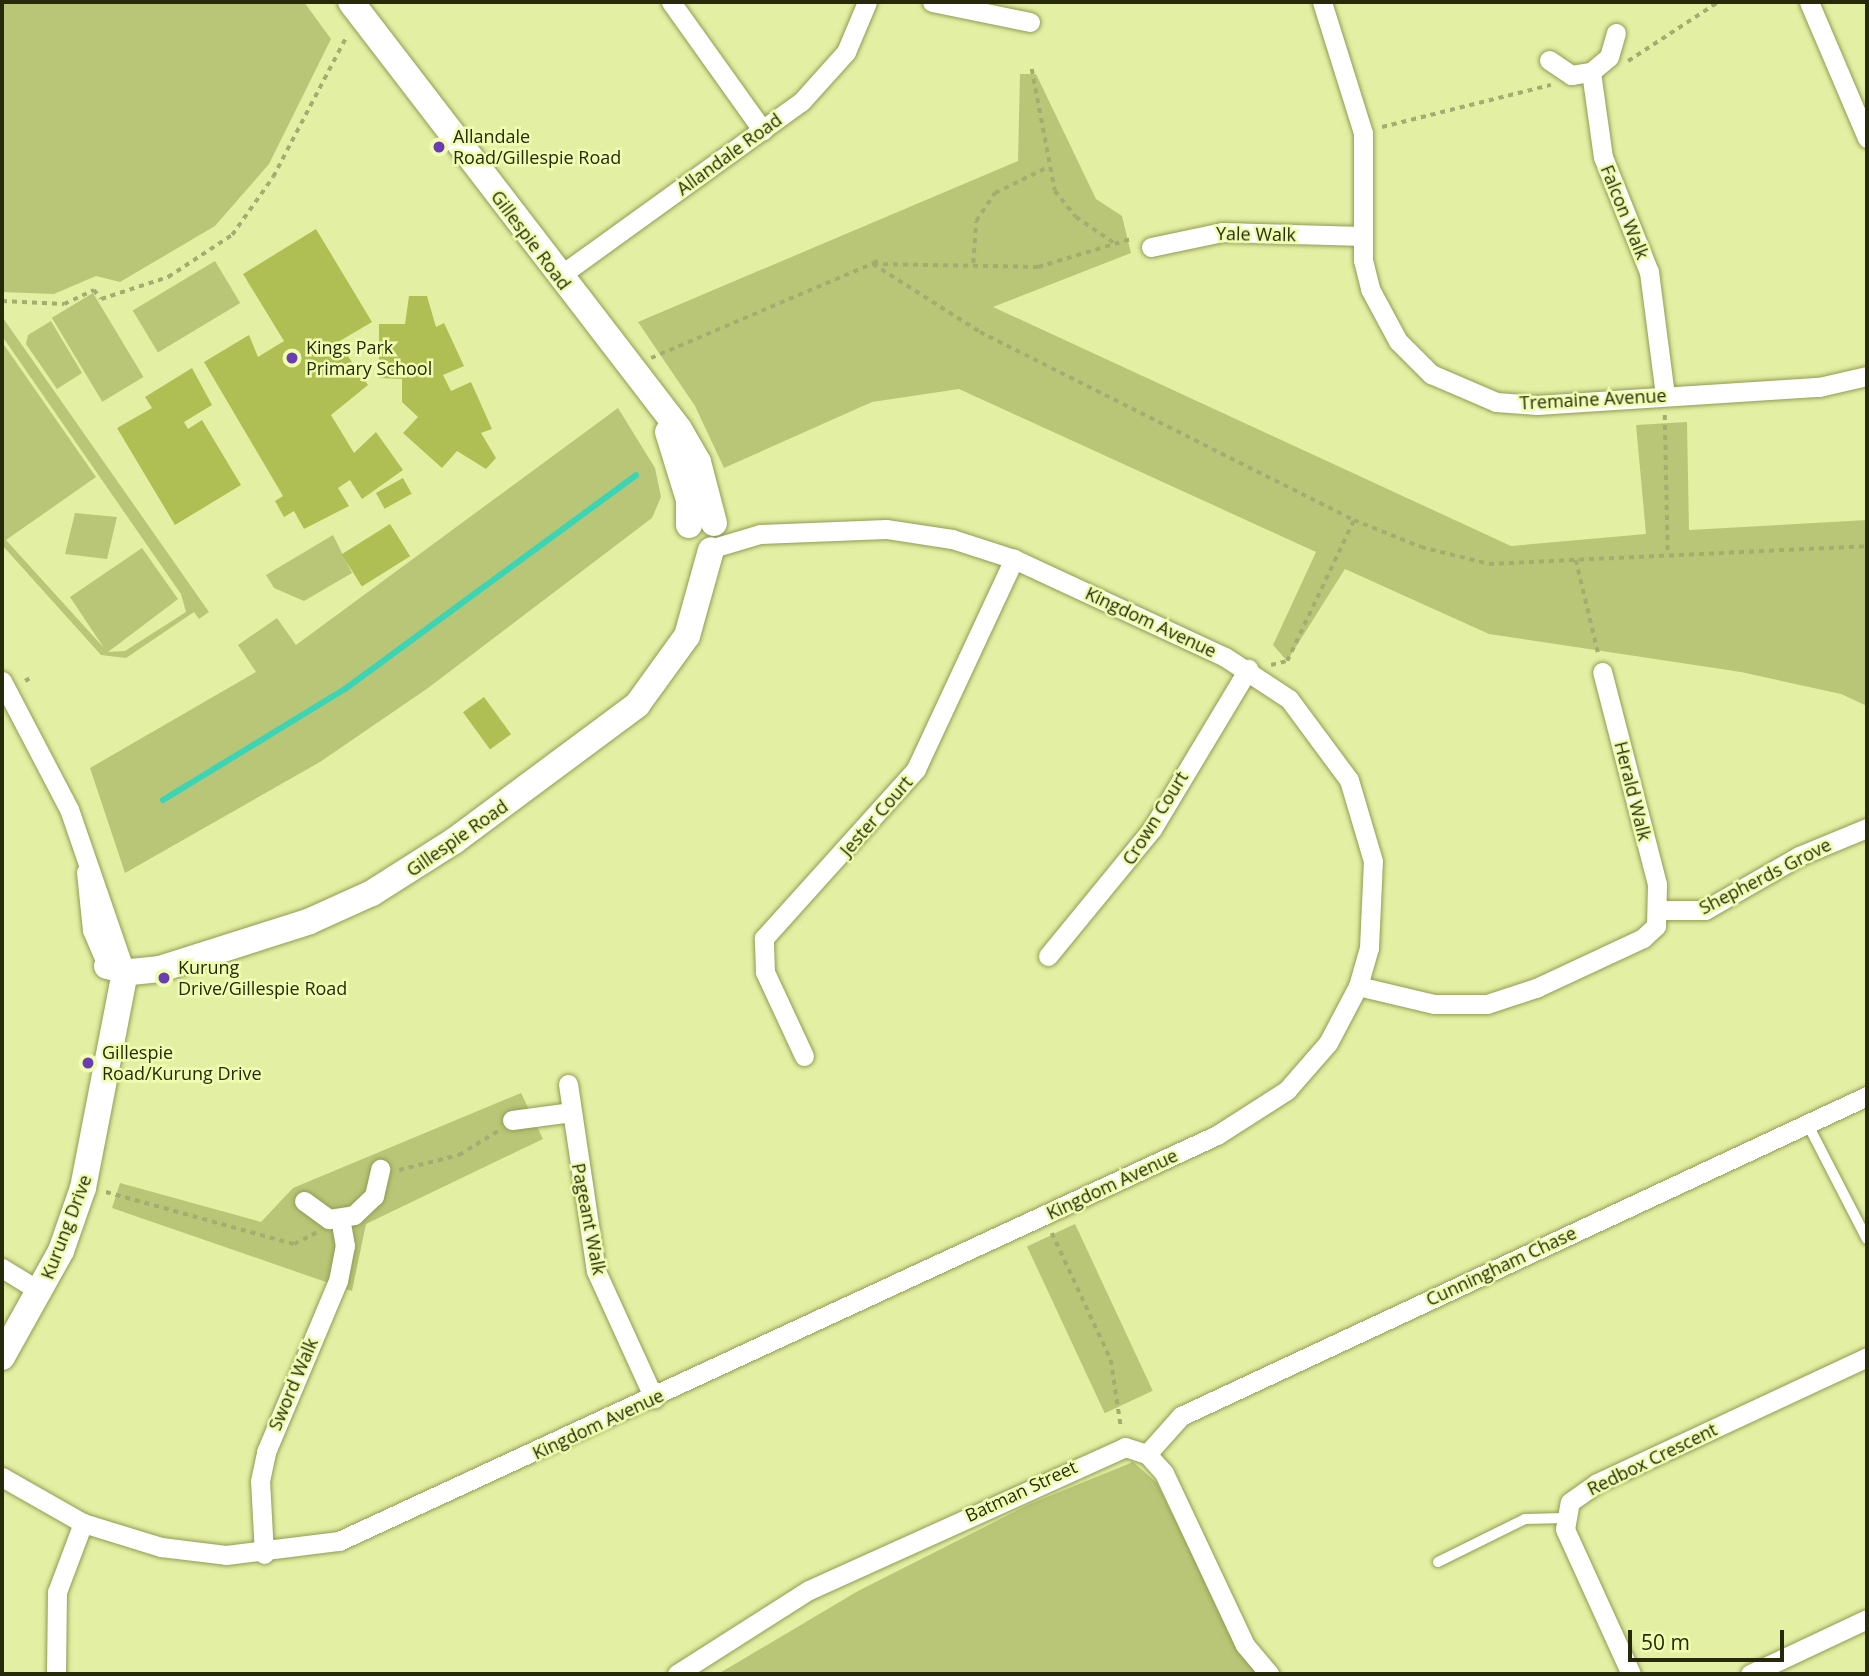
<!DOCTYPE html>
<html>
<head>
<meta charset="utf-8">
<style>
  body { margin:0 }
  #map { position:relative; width:1869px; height:1676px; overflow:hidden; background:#e3efa3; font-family:"Open Sans",sans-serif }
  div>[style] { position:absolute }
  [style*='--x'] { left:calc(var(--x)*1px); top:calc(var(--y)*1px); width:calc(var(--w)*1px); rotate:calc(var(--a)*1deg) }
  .green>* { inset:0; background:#b9c677; transform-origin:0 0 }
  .stream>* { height:6px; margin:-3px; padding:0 3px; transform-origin:3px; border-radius:3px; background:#3bd4b5 }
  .building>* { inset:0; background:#b0bf54; transform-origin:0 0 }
  .path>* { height:3.5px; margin-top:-1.75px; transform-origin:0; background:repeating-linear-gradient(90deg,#a3ad70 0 5px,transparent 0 10px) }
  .roads { filter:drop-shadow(0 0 2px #919c52) drop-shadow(0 0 2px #919c52) }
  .lane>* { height:10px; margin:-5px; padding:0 5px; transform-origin:5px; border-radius:5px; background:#fff }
  .street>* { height:19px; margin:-9.5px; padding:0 9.5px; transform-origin:9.5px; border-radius:9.5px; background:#fff }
  .secondary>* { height:26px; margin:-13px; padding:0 13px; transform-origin:13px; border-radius:13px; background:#fff }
  .dots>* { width:19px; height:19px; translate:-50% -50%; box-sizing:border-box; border:4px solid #f0fdb0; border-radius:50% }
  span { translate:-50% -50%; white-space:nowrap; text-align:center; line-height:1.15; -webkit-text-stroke:5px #f0fdb0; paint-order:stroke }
  .poi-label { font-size:18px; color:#262a0b }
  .left { translate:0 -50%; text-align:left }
  .street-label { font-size:18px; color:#262a0b }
  .frame { position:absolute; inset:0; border:4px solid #262a0b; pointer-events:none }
  .scale { position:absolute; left:1628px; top:1630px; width:156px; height:32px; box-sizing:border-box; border:4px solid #262a0b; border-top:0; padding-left:9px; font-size:21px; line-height:24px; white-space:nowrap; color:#262a0b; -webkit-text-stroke:5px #f0fdb0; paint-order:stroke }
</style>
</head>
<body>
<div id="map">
  <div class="green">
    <div style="clip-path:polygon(2px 2px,304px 2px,331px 39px,269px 164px,215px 226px,120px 282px,96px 276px,54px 294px,2px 292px)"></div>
    <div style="clip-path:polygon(1020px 74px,1036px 74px,1096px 199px,1122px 216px,1131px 253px,993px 307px,1511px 546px,1646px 534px,1636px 425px,1687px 422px,1689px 530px,1867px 520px,1867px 706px,1841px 694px,1741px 672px,1489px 634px,1345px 569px,1287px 661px,1273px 645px,1316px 552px,959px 389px,872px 402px,724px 468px,695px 406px,638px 322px,1018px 161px)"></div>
    <div style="left:215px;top:261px;width:49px;height:96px;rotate:59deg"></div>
    <div style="left:93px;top:293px;width:98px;height:48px;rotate:59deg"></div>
    <div style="clip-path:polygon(3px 318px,209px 612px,199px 619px,194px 612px,126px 658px,101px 655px,2px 545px,2px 342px,96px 477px,6px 540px,104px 648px,70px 597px,142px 548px,178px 599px,108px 652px,125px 651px,186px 612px,181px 594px,2px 336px)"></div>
    <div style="clip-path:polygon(51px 321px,82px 373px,57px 389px,26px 344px,28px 335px)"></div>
    <div style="clip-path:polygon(618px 408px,655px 468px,661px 497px,652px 518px,428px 688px,320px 762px,125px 873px,90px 768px,256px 672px,238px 645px,277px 618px,296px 645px)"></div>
    <div style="clip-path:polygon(75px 513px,117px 517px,107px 559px,65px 554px)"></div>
    <div style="clip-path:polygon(333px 535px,352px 573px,304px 601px,274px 588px,266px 575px)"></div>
    <div style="clip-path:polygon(521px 1093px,543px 1139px,366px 1224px,352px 1291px,112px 1208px,120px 1183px,261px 1222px,293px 1188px)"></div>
    <div style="left:1075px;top:1224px;width:184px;height:53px;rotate:65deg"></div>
    <div style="clip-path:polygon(1133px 1462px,1157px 1483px,1242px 1657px,1261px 1674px,718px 1674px,858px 1591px,1030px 1504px)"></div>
  </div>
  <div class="stream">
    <div style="--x:163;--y:800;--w:213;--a:-31.4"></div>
    <div style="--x:345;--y:689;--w:361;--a:-36.3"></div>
  </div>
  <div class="building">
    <div style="clip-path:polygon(316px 229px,372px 322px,338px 342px,368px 385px,331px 415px,354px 453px,376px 432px,403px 470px,362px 499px,350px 480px,338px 488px,349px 506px,304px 529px,294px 511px,284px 517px,275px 501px,283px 496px,204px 362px,249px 335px,258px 357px,284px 341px,243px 274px)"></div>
    <div style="clip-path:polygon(409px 296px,427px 296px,436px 327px,444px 323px,464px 366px,443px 375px,451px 391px,471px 382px,492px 429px,481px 433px,496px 458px,486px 469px,457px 451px,442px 468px,403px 433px,418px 417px,402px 402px,402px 379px,379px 378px,379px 324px,405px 324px)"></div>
    <div style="clip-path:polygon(192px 368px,212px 405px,184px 422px,188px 429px,202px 420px,241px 485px,175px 525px,117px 428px,152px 408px,145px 397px)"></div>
    <div style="left:403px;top:478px;width:18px;height:31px;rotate:61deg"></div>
    <div style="left:390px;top:524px;width:38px;height:57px;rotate:58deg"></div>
    <div style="left:484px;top:697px;width:46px;height:26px;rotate:54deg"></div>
  </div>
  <div class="path">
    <div style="--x:1628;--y:61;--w:108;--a:-33.2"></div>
    <div style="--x:1032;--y:69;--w:124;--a:79.3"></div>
    <div style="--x:1055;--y:191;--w:33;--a:51"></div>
    <div style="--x:1076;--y:217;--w:50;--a:34.3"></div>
    <div style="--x:1382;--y:127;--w:174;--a:-14"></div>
    <div style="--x:973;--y:263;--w:42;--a:-85.9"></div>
    <div style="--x:976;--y:221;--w:34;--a:-56"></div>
    <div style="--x:995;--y:193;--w:57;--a:-26.1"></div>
    <div style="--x:873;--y:264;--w:127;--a:32.4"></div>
    <div style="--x:980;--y:332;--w:419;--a:26.7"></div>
    <div style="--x:1354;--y:520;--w:72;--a:21.9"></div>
    <div style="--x:1421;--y:547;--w:70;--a:14"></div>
    <div style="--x:1489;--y:564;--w:378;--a:-2.7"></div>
    <div style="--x:2;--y:301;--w:62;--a:2.8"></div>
    <div style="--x:64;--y:304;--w:33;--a:-25"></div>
    <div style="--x:94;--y:290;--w:11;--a:52"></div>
    <div style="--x:101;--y:299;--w:71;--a:-18.2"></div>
    <div style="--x:168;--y:277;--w:77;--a:-33.3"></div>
    <div style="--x:232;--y:235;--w:71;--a:-54.7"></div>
    <div style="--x:273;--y:177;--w:156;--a:-62.4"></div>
    <div style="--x:651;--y:358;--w:247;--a:-23.1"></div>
    <div style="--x:878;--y:261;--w:6;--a:149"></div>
    <div style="--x:873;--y:264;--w:165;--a:1"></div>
    <div style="--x:1038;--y:267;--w:100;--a:-16.8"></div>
    <div style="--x:1665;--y:415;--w:139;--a:88.8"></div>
    <div style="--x:1576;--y:560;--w:95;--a:76.6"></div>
    <div style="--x:1271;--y:665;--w:16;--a:-14"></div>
    <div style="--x:1287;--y:661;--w:156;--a:-64.6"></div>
    <div style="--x:25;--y:681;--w:9;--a:-32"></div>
    <div style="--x:399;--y:1170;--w:62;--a:-14"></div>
    <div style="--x:459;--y:1155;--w:46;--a:-31.6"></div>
    <div style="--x:106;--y:1192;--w:195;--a:15.5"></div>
    <div style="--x:294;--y:1244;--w:25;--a:-27"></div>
    <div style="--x:1052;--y:1233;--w:140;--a:65.1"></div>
    <div style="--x:1111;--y:1360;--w:68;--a:81.5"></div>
  </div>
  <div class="roads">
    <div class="lane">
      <div style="--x:1807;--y:1123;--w:131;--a:62.7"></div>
      <div style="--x:1438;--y:1562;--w:97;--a:-26.3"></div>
      <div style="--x:1525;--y:1519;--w:40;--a:-1.4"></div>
    </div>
    <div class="street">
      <div style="--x:671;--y:2;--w:158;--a:54.5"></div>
      <div style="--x:932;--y:2;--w:100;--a:11.5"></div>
      <div style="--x:1322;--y:2;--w:137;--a:72.6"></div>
      <div style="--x:1363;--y:133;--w:127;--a:90"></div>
      <div style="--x:1363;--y:260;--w:30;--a:76"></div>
      <div style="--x:1370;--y:289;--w:59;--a:61.7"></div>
      <div style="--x:1398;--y:341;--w:47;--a:45"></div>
      <div style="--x:1431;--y:374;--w:71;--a:23.3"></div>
      <div style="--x:1496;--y:402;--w:41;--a:4.2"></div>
      <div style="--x:1537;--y:405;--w:283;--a:-3.7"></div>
      <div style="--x:1819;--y:387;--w:49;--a:-12.9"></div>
      <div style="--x:1809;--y:2;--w:148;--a:66.9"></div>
      <div style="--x:1549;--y:60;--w:27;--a:34"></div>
      <div style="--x:1571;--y:75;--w:20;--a:-9"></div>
      <div style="--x:1591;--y:72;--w:23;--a:-40"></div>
      <div style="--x:1609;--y:57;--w:25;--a:-74"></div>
      <div style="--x:1591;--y:72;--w:86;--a:82"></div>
      <div style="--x:1603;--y:157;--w:124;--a:68.2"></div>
      <div style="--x:1649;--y:272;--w:124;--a:82.6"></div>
      <div style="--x:1151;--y:247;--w:73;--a:-11.9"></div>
      <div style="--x:1222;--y:232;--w:141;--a:1.6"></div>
      <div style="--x:558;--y:277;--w:299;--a:-35.8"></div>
      <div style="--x:801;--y:102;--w:67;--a:-48"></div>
      <div style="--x:846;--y:52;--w:54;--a:-67.2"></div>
      <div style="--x:2;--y:681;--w:144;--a:62.4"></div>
      <div style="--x:69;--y:809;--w:172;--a:71"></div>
      <div style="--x:86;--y:872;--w:58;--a:84.1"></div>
      <div style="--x:92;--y:930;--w:39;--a:67"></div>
      <div style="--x:1661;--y:910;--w:44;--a:0"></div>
      <div style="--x:1705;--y:910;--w:108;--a:-29.9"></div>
      <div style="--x:1799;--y:856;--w:74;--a:-22.4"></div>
      <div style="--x:1048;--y:956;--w:164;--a:-50.7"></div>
      <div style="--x:1152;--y:829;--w:187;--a:-59"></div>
      <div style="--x:1358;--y:986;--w:78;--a:13.3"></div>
      <div style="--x:1434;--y:1004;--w:53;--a:0"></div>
      <div style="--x:1487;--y:1004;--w:52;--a:-18.1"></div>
      <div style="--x:1536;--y:988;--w:118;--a:-25"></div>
      <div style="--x:1643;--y:938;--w:18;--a:-43"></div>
      <div style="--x:1656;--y:926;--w:42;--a:-88.6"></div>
      <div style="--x:1657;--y:884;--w:219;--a:-104.5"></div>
      <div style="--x:804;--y:1056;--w:93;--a:-114.9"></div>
      <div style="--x:765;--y:972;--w:34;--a:-92"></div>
      <div style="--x:764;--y:938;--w:227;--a:-48"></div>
      <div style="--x:916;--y:769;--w:232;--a:-65"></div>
      <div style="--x:568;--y:1084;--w:189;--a:81.5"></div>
      <div style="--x:596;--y:1271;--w:140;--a:65.5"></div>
      <div style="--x:512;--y:1120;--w:60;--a:-7.7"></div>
      <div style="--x:304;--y:1201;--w:31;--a:36"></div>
      <div style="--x:329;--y:1219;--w:25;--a:-9"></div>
      <div style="--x:354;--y:1215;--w:28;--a:-44"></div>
      <div style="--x:374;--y:1196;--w:28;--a:-77"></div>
      <div style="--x:2;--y:1268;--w:46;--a:31.6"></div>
      <div style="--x:1147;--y:1454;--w:51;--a:-48.2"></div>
      <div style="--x:1181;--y:1416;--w:757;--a:-25.01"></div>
      <div style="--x:2;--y:1477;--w:93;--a:29.6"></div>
      <div style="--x:83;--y:1523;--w:82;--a:17.1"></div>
      <div style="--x:161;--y:1547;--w:65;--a:7"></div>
      <div style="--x:226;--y:1555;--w:114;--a:-7.1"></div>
      <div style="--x:339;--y:1541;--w:967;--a:-24.82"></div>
      <div style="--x:1217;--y:1135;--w:83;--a:-32.7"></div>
      <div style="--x:1287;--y:1090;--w:62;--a:-48.9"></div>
      <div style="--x:1328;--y:1043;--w:64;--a:-62.2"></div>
      <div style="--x:1358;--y:986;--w:40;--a:-74"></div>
      <div style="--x:1369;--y:948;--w:87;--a:-87.4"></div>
      <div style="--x:1373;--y:861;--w:84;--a:-106.5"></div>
      <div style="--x:1349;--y:780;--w:101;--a:-126.5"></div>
      <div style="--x:1289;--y:699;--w:77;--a:-146.7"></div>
      <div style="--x:1225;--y:657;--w:233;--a:-155.1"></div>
      <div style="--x:1014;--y:559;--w:65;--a:-162.1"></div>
      <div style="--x:952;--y:539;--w:67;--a:-171.4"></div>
      <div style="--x:886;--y:529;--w:126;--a:177.7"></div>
      <div style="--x:760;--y:534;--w:49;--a:163.4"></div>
      <div style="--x:264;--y:1554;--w:73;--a:-93.1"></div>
      <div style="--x:260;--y:1481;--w:30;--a:-78"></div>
      <div style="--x:266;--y:1452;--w:186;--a:-67.2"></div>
      <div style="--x:338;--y:1281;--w:36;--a:-79"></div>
      <div style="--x:345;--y:1246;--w:27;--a:-100"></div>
      <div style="--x:56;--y:1674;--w:82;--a:-89.3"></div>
      <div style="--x:57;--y:1592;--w:74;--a:-69.4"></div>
      <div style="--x:677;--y:1674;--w:156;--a:-32.5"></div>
      <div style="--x:809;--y:1590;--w:347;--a:-24.3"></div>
      <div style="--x:1125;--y:1447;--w:23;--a:18"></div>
      <div style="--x:1147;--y:1454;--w:25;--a:48"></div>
      <div style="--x:1164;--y:1473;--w:190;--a:64.8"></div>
      <div style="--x:1245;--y:1645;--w:38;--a:50"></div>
      <div style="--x:1631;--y:1674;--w:159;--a:-114.5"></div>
      <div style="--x:1565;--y:1529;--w:27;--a:-80"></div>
      <div style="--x:1570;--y:1502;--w:33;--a:-35"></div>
      <div style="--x:1597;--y:1483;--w:298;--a:-25"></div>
      <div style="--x:1750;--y:1674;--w:129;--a:-25.2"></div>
    </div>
    <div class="secondary">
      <div style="--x:351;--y:2;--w:538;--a:52.47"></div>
      <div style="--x:679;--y:429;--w:38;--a:60"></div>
      <div style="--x:698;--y:462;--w:63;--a:75.3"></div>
      <div style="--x:668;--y:432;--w:71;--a:72.8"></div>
      <div style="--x:689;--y:500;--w:25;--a:90"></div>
      <div style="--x:107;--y:966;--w:25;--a:14"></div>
      <div style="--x:131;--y:972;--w:29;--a:-6"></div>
      <div style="--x:160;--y:969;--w:157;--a:-17.7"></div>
      <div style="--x:310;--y:921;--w:68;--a:-24.3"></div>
      <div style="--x:372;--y:893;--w:97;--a:-32.4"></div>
      <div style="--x:454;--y:841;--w:228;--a:-36.6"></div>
      <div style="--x:637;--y:705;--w:85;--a:-54.1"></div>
      <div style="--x:687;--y:636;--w:89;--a:-74.4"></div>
      <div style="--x:2;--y:1357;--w:121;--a:-60.9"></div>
      <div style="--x:61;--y:1251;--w:67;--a:-70.8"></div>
      <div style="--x:83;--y:1188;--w:220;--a:-79"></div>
    </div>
  </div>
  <div class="dots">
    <div style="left:439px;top:147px;background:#6a3db4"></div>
    <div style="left:292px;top:358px;background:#6a3db4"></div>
    <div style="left:164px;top:978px;background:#6a3db4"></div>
    <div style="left:88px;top:1063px;background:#6a3db4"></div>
  </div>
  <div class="poi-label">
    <span class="left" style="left:453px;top:147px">Allandale<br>Road/Gillespie Road</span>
    <span class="left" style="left:306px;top:358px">Kings Park<br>Primary School</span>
    <span class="left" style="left:178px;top:978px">Kurung<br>Drive/Gillespie Road</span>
    <span class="left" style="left:102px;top:1063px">Gillespie<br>Road/Kurung Drive</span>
  </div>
  <div class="street-label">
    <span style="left:729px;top:154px;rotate:-36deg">Allandale Road</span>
    <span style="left:1625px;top:212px;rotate:68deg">Falcon Walk</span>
    <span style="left:1256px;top:234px;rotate:1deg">Yale Walk</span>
    <span style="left:531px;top:240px;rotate:53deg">Gillespie Road</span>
    <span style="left:1593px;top:399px;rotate:-3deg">Tremaine Avenue</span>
    <span style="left:1151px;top:622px;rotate:25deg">Kingdom Avenue</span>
    <span style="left:1633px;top:791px;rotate:76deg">Herald Walk</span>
    <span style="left:876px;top:816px;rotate:-49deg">Jester Court</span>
    <span style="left:1155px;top:818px;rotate:-58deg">Crown Court</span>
    <span style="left:457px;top:838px;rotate:-35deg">Gillespie Road</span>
    <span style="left:1765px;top:876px;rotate:-27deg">Shepherds Grove</span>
    <span style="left:1112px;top:1184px;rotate:-25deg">Kingdom Avenue</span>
    <span style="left:589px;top:1219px;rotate:79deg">Pageant Walk</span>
    <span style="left:66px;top:1227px;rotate:-69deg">Kurung Drive</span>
    <span style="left:1501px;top:1266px;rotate:-25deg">Cunningham Chase</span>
    <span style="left:293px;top:1384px;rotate:-67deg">Sword Walk</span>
    <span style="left:598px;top:1424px;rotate:-25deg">Kingdom Avenue</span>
    <span style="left:1652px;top:1459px;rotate:-26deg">Redbox Crescent</span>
    <span style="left:1021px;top:1491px;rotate:-25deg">Batman Street</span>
  </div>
  <div class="frame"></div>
  <div class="scale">50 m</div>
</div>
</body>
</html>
